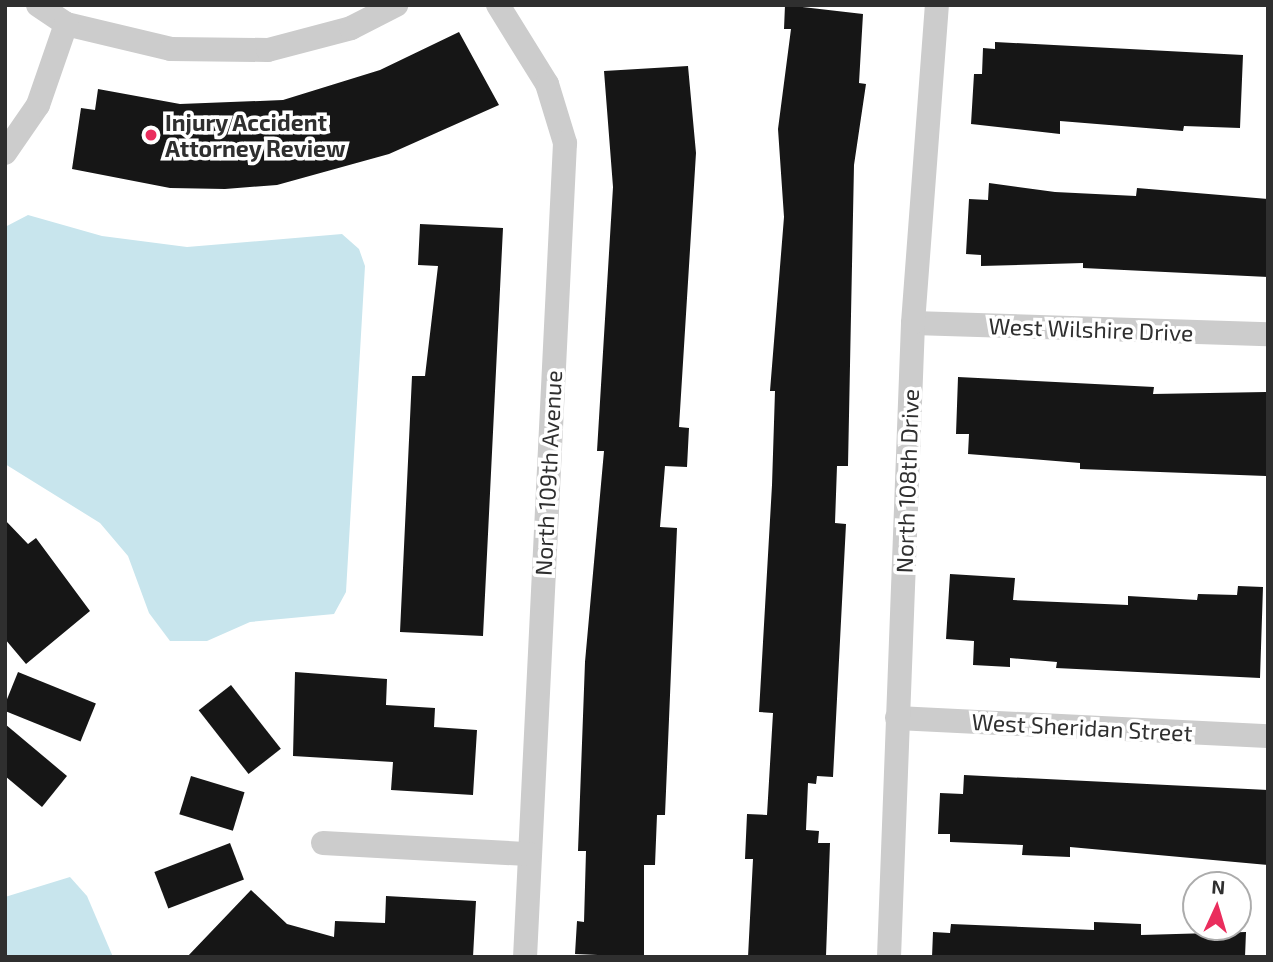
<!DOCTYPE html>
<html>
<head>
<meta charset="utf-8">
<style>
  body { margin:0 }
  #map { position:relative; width:1273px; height:962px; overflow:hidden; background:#fff; font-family:"Exo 2",sans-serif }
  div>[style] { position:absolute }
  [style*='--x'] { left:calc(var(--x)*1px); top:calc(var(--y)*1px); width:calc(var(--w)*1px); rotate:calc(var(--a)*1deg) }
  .water>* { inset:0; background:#c8e5ed }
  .building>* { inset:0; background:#161616; transform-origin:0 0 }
  .minor>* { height:24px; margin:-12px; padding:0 12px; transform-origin:12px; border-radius:12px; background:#ccc }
  .dots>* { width:19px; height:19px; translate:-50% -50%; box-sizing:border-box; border:4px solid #fff; border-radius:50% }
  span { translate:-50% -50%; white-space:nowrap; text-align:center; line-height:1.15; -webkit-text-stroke:7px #fff; paint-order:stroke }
  .poi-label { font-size:23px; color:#2f2f2f; font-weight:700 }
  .left { translate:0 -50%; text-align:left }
  .street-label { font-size:23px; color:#2f2f2f }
  .frame { position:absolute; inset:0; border:7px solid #2f2f2f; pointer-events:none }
  .north { position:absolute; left:1182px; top:871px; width:70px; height:70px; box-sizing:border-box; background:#fff; border:2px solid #acacac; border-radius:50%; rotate:4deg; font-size:19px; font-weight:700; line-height:28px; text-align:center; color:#2f2f2f }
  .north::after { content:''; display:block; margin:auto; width:24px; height:32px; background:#ea2d5d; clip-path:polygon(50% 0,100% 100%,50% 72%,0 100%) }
</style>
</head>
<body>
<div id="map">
  <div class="water">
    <div style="clip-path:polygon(28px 215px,102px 236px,187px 247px,342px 234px,359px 249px,365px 266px,346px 592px,334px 614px,250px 622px,207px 641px,170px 641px,149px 613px,128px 556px,100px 523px,5px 464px,5px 227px)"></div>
    <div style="clip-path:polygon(70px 877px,87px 896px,113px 957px,5px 957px,5px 897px)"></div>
  </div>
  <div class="building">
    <div style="clip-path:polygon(785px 5px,863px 14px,859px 83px,866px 84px,854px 165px,848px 466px,837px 466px,835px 523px,846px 524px,833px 777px,817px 776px,816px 784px,808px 783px,806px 830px,819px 831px,818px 843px,830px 843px,826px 956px,748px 957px,753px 859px,745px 859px,747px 814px,767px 815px,773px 713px,759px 712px,772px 485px,775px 391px,770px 391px,784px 217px,778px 129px,791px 29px,784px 29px)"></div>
    <div style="clip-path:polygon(459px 32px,499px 105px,389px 154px,277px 185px,225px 189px,170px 188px,72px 169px,81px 108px,95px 110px,98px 89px,180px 104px,283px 100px,380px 70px)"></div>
    <div style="clip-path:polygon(995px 42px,1243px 55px,1240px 128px,1184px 126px,1183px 131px,1060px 121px,1060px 134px,971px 124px,974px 74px,982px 74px,983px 48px,995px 49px)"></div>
    <div style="clip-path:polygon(688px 66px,696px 153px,679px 427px,689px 428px,687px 467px,665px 466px,660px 527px,677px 528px,665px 815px,657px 815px,655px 865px,644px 865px,644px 957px,575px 954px,577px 921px,584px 922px,586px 851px,578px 851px,585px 662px,604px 451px,597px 451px,613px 187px,604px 71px)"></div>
    <div style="clip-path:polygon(989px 183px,1055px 192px,1136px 196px,1137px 188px,1268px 199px,1268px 277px,1083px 268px,1083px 263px,981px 266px,981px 255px,966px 254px,969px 199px,988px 200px)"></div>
    <div style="clip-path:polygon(420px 224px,503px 228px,483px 636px,400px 632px,412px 376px,425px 376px,438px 266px,418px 265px)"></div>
    <div style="clip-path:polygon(958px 377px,1154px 387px,1153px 394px,1266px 392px,1266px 476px,1080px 469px,1080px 463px,968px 454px,969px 434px,956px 434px)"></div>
    <div style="clip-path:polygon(5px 520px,28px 544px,36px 538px,90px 611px,26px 664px,5px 639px)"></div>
    <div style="clip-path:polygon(950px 574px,1015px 578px,1013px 600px,1128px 605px,1128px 596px,1197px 600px,1198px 594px,1237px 595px,1238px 586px,1263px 587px,1260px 678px,1056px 668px,1057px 662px,1010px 658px,1010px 667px,973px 665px,974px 641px,946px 639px)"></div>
    <div style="left:18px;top:672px;width:84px;height:41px;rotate:22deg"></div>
    <div style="clip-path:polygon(295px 672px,387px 679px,386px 705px,435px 708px,434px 727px,477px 730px,473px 795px,391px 790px,393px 762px,293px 756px)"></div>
    <div style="left:231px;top:685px;width:81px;height:41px;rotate:52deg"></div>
    <div style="clip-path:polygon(5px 724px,67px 776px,42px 807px,5px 776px)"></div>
    <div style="clip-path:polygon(964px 775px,1268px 790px,1268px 865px,1070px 847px,1070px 857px,1022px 855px,1023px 845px,950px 842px,950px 834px,938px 834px,940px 793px,963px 794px)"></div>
    <div style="left:191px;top:776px;width:56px;height:40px;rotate:17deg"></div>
    <div style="left:230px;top:843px;width:39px;height:81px;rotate:69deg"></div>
    <div style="clip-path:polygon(251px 890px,287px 924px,334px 937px,335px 921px,385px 923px,386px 896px,476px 901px,473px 957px,187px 957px)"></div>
    <div style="clip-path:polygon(1094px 922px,1141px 924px,1141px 935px,1246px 932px,1245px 957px,932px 957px,933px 932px,950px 933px,951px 924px,1094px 930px)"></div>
  </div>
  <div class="minor">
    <div style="--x:38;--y:5;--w:34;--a:34"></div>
    <div style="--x:66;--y:24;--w:108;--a:13.4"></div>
    <div style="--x:171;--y:49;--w:97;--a:0.6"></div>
    <div style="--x:268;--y:50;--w:86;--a:-14.8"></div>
    <div style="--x:351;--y:28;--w:51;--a:-27.1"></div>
    <div style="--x:498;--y:5;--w:93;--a:58.2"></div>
    <div style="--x:547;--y:84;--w:62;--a:73"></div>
    <div style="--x:565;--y:143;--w:815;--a:92.81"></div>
    <div style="--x:5;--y:153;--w:58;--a:-55.5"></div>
    <div style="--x:38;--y:105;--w:86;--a:-70.9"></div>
    <div style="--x:913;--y:323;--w:355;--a:1.8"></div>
    <div style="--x:897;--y:718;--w:371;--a:2.8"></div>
    <div style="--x:323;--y:843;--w:206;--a:3.1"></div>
    <div style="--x:889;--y:957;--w:634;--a:-87.83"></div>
    <div style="--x:913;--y:323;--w:319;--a:-85.7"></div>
  </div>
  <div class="dots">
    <div style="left:151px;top:135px;background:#ea2d5d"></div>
  </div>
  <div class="poi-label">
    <span class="left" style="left:165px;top:135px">Injury Accident<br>Attorney Review</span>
  </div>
  <div class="street-label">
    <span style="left:1091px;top:329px;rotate:2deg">West Wilshire Drive</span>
    <span style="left:548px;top:473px;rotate:-87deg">North 109th Avenue</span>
    <span style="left:907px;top:481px;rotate:-88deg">North 108th Drive</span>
    <span style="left:1082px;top:727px;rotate:3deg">West Sheridan Street</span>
  </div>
  <div class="frame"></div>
  <div class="north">N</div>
</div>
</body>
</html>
